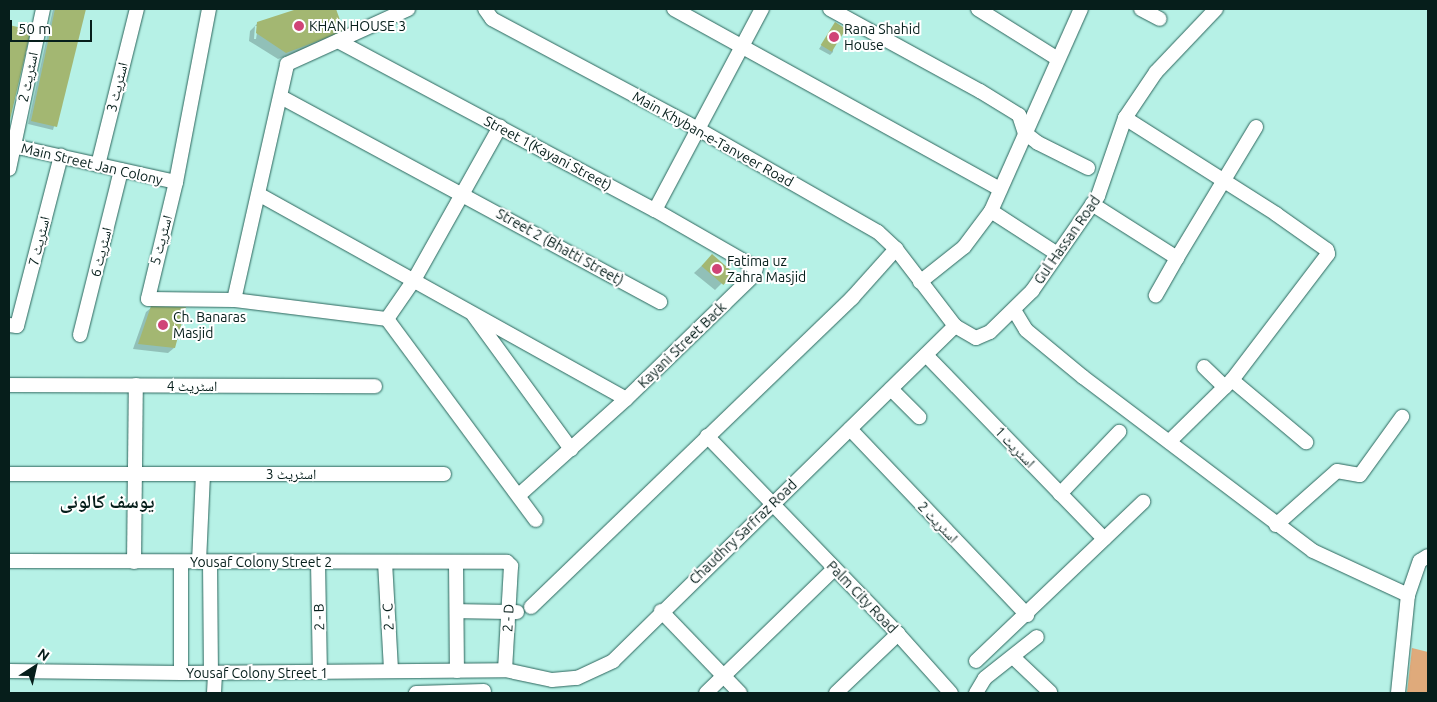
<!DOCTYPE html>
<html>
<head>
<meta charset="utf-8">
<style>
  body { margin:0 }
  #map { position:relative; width:1437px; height:702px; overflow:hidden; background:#b6f1e6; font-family:Ubuntu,"Noto Naskh Arabic",sans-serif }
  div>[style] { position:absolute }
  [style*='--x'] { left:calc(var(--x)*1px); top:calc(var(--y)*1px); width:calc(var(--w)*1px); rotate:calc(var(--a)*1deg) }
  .green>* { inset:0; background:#dfaa7b }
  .shadow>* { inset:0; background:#0003 }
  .building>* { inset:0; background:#a3b772; transform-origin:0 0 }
  .roads { filter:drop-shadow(0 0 1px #2c655c) drop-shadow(0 0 1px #2c655c) }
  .minor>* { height:14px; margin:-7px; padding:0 7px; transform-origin:7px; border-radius:7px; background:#fff }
  .dots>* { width:14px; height:14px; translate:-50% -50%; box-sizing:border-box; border:2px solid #fff; border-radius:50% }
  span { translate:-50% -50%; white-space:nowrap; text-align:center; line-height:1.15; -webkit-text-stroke:4px #fff; paint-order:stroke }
  .poi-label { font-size:14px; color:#061e1b }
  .left { translate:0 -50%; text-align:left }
  .street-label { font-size:14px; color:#061e1b }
  .district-label { font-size:19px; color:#061e1b; font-weight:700 }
  .frame { position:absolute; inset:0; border:10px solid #061e1b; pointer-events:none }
  .north { position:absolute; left:10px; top:642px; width:50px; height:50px; -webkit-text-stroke:4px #fff; paint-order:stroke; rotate:35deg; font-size:14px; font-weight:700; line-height:20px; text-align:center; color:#061e1b }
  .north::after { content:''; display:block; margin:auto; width:18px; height:22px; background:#061e1b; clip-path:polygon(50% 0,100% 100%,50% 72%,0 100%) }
  .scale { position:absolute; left:10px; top:20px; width:82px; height:22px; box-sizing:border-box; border:2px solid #061e1b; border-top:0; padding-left:6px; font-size:15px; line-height:18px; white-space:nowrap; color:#061e1b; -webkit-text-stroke:4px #fff; paint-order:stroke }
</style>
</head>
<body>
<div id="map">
  <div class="green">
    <div style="clip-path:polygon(1412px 648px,1428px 652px,1428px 693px,1407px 693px)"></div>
  </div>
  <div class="shadow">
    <div style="clip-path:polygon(53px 9px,85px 10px,53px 130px,28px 124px)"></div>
    <div style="clip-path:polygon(evenodd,301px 9px,335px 9px,343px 31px,335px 38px,278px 59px,249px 41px,250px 31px,258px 23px,301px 9px,255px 26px,258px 26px,256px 39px,254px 39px,255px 26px)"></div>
    <div style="clip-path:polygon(835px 24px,833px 52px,830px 55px,819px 49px)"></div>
    <div style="clip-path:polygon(9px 26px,30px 31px,9px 119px)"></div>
    <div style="clip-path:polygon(712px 256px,732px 273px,715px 290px,694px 273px)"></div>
    <div style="clip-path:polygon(152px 307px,174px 348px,168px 353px,133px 349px,146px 312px)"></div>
  </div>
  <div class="building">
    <div style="clip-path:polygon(55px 9px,86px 9px,57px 127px,31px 121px)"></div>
    <div style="clip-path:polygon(297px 9px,336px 9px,344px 31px,286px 53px,256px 33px,257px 22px)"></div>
    <div style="left:835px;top:22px;width:13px;height:27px;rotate:32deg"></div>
    <div style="clip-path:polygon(9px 25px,31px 30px,9px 124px)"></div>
    <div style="left:712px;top:254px;width:29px;height:16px;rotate:41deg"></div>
    <div style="clip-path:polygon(151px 306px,186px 307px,175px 348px,138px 344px)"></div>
  </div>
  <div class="roads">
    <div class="minor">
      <div style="--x:209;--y:9;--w:176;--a:100.8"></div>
      <div style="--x:176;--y:182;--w:120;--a:103.5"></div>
      <div style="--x:148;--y:299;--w:86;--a:0.7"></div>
      <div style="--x:234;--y:300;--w:154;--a:7.1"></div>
      <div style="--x:387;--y:319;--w:250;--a:53.5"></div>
      <div style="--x:485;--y:9;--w:12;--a:55"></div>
      <div style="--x:492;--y:19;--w:234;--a:28.1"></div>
      <div style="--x:698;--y:129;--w:207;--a:29.8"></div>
      <div style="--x:878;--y:232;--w:25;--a:43"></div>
      <div style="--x:896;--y:249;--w:97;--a:52.5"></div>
      <div style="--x:674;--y:9;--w:372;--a:28.9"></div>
      <div style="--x:830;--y:9;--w:171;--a:28.7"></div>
      <div style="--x:980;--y:91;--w:46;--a:31.6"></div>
      <div style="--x:1019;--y:115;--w:19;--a:72"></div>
      <div style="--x:1025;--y:133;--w:16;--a:38"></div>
      <div style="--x:1038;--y:143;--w:56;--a:26.6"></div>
      <div style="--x:978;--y:9;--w:94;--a:32"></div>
      <div style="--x:1141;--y:9;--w:21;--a:28"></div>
      <div style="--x:338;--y:41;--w:359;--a:28.1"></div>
      <div style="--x:655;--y:210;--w:116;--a:29.9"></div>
      <div style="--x:756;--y:268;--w:7;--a:106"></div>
      <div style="--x:754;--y:275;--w:178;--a:135.9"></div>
      <div style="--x:281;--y:97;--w:431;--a:28.4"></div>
      <div style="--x:1125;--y:118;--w:179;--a:32.4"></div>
      <div style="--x:1276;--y:214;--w:62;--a:35.2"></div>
      <div style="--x:1327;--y:250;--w:4;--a:76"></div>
      <div style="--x:1328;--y:254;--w:158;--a:127.3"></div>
      <div style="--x:1232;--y:380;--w:88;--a:135.5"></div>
      <div style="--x:9;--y:145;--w:171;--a:12.5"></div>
      <div style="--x:98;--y:165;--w:161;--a:-76"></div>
      <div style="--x:9;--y:169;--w:164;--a:-78"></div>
      <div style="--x:260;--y:195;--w:419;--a:29.1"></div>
      <div style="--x:626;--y:399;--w:144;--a:138.1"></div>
      <div style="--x:1092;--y:204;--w:101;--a:32.4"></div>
      <div style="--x:1177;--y:258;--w:43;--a:119.6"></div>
      <div style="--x:655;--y:210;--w:228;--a:-62"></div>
      <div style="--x:991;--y:211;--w:77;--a:32.9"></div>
      <div style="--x:1177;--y:258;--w:153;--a:-58.9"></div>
      <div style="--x:920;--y:282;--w:56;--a:-38.5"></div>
      <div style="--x:964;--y:247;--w:45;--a:-53.1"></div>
      <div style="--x:991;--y:211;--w:221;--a:-66"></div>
      <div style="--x:234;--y:300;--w:242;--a:-77.3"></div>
      <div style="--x:287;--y:64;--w:133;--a:-24.4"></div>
      <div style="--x:1014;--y:310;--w:23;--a:59"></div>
      <div style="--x:1026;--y:330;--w:74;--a:39.5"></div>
      <div style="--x:1083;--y:377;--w:288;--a:37.1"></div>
      <div style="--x:1313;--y:551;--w:105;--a:24.9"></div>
      <div style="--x:1408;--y:595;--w:36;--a:-71"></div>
      <div style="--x:1420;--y:561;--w:9;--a:-32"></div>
      <div style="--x:474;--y:316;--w:165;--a:53.9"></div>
      <div style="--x:387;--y:319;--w:47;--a:-55.3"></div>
      <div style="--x:414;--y:280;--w:176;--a:-60.7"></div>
      <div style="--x:9;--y:325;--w:8;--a:7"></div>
      <div style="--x:17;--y:326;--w:176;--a:-75.5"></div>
      <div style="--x:955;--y:326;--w:24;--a:30"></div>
      <div style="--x:976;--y:338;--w:15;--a:-23"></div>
      <div style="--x:990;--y:332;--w:59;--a:-44.3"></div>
      <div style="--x:1032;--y:291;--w:116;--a:-55.2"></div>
      <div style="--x:1098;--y:196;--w:83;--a:-70.9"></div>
      <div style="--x:1125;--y:118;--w:55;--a:-56"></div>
      <div style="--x:1156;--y:72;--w:87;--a:-46.4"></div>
      <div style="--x:80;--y:335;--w:170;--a:-76"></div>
      <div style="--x:926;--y:355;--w:256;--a:45.9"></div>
      <div style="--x:1204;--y:367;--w:29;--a:44"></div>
      <div style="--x:1232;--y:380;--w:97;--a:40"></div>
      <div style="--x:9;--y:385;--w:366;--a:0.2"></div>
      <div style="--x:891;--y:389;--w:40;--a:45"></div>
      <div style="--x:850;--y:429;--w:257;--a:46.4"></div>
      <div style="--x:707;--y:436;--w:275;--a:46"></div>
      <div style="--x:898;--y:634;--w:79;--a:48.1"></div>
      <div style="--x:9;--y:474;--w:435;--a:0"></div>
      <div style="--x:1060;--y:494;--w:86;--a:-46.4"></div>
      <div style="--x:1276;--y:525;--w:81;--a:-41.5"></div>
      <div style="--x:1337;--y:471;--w:23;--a:10"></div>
      <div style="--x:1360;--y:475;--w:72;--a:-54.1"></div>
      <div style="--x:9;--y:561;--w:498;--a:0.1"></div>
      <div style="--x:507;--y:562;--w:6;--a:45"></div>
      <div style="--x:511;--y:566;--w:104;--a:93.3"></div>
      <div style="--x:134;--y:562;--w:177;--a:-89.4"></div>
      <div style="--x:199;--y:562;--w:87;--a:-87.4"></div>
      <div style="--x:210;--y:562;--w:111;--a:89.5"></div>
      <div style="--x:318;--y:562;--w:110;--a:89"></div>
      <div style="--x:385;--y:562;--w:109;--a:86.8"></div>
      <div style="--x:456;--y:562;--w:109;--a:89.5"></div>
      <div style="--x:531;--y:607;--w:446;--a:-43.9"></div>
      <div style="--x:852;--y:298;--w:66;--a:-48.1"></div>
      <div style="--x:457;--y:611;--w:60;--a:1"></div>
      <div style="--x:661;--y:611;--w:114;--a:46.1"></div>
      <div style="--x:1014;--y:658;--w:50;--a:43.4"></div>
      <div style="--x:976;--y:661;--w:231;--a:-43.6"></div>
      <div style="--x:9;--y:671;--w:172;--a:0.7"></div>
      <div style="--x:181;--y:673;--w:324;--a:-0.5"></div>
      <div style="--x:505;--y:670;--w:48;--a:12"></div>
      <div style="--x:552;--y:680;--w:25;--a:-5"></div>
      <div style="--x:577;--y:678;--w:40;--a:-25"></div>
      <div style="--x:613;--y:661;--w:479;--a:-44.4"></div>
      <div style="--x:181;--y:673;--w:111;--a:-90"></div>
      <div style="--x:214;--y:693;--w:20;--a:-87"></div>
      <div style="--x:416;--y:693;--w:68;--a:-1.7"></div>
      <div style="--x:706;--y:693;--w:178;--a:-44.1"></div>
      <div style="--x:836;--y:693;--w:86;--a:-43.6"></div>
      <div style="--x:976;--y:693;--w:17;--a:-59"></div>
      <div style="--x:985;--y:678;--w:66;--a:-38.3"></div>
      <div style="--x:1398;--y:693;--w:99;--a:-84.2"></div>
    </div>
  </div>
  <div class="dots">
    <div style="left:299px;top:26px;background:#d04477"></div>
    <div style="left:834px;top:37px;background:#d04477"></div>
    <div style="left:717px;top:269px;background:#d04477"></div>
    <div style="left:163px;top:325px;background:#d04477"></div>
  </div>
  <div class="poi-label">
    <span class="left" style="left:309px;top:26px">KHAN HOUSE 3</span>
    <span class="left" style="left:844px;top:37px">Rana Shahid<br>House</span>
    <span class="left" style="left:727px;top:269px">Fatima uz<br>Zahra Masjid</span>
    <span class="left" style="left:173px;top:325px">Ch. Banaras<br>Masjid</span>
  </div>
  <div class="street-label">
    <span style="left:28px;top:77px;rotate:-78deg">اسٹریٹ 2</span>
    <span style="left:117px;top:87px;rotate:-76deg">اسٹریٹ 3</span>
    <span style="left:713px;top:139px;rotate:29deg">Main Khyban-e-Tanveer Road</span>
    <span style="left:548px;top:153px;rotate:28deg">Street 1(Kayani Street)</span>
    <span style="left:92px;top:164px;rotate:13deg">Main Street Jan Colony</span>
    <span style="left:161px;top:240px;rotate:-75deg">اسٹریٹ 5</span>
    <span style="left:1067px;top:240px;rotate:-55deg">Gul Hassan Road</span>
    <span style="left:39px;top:241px;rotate:-76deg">اسٹریٹ 7</span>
    <span style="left:560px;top:247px;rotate:29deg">Street 2 (Bhatti Street)</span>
    <span style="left:101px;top:252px;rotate:-76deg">اسٹریٹ 6</span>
    <span style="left:682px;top:345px;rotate:-44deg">Kayani Street Back</span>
    <span style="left:192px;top:386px">اسٹریٹ 4</span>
    <span style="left:1015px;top:447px;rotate:46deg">اسٹریٹ 1</span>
    <span style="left:291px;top:474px">اسٹریٹ 3</span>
    <span style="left:938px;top:522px;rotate:46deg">اسٹریٹ 2</span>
    <span style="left:743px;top:532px;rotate:-44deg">Chaudhry Sarfraz Road</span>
    <span style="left:261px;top:562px">Yousaf Colony Street 2</span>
    <span style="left:862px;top:597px;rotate:46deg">Palm City Road</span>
    <span style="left:319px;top:617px;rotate:-91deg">2 - B</span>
    <span style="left:388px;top:617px;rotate:-93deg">2 - C</span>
    <span style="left:508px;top:618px;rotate:-87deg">2 - D</span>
    <span style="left:257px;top:673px">Yousaf Colony Street 1</span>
  </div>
  <div class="district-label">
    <span style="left:107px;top:502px">یوسف کالونی</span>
  </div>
  <div class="frame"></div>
  <div class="north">N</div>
  <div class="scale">50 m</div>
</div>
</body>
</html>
